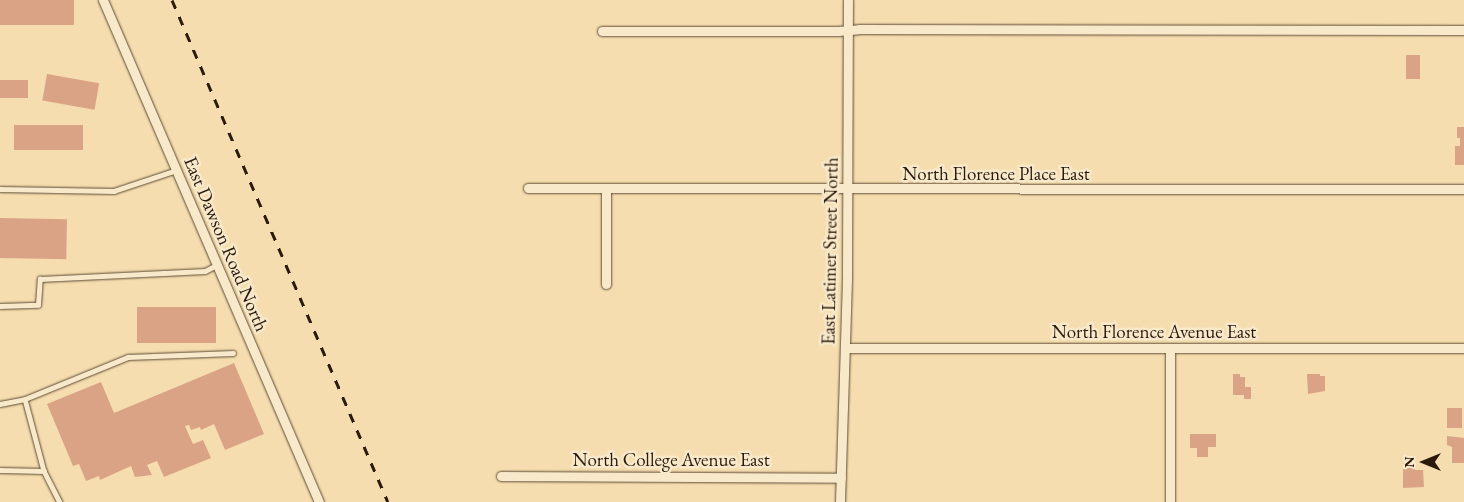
<!DOCTYPE html>
<html>
<head>
<meta charset="utf-8">
<style>
  body { margin:0 }
  #map { position:relative; width:1464px; height:502px; overflow:hidden; background:#f5ddaf; font-family:"EB Garamond",serif }
  div>[style] { position:absolute }
  [style*='--x'] { left:calc(var(--x)*1px); top:calc(var(--y)*1px); width:calc(var(--w)*1px); rotate:calc(var(--a)*1deg) }
  .building>* { inset:0; background:#dba386; transform-origin:0 0 }
  .roads { filter:drop-shadow(0 0 1px #5e4b35) drop-shadow(0 0 1px #5e4b35) }
  .lane>* { height:4.5px; margin:-2.25px; padding:0 2.25px; transform-origin:2.25px; border-radius:2.25px; background:#f8e9cb }
  .street>* { height:9px; margin:-4.5px; padding:0 4.5px; transform-origin:4.5px; border-radius:4.5px; background:#f8e9cb }
  .rail>* { height:3px; margin-top:-1.5px; transform-origin:0; background:repeating-linear-gradient(90deg,#2b1a0c 0 9px,transparent 0 18px) }
  span { translate:-50% -50%; white-space:nowrap; text-align:center; line-height:1.15; -webkit-text-stroke:5px #f8e9cb; paint-order:stroke }
  .street-label { font-size:19px; color:#2b1a0c }
  .north { position:absolute; left:1399px; top:437px; width:50px; height:50px; -webkit-text-stroke:4px #f8e9cb; paint-order:stroke; rotate:270deg; font-size:14px; font-weight:700; line-height:20px; text-align:center; color:#2b1a0c }
  .north::after { content:''; display:block; margin:auto; width:18px; height:22px; background:#2b1a0c; clip-path:polygon(50% 0,100% 100%,50% 72%,0 100%) }
</style>
</head>
<body>
<div id="map">
  <div class="building">
    <div style="left:0;top:0;width:74px;height:25px"></div>
    <div style="left:1406px;top:55px;width:14px;height:24px"></div>
    <div style="left:47px;top:74px;width:53px;height:27px;rotate:10deg"></div>
    <div style="left:28px;top:80px;width:18px;height:28px;rotate:90deg"></div>
    <div style="left:14px;top:125px;width:69px;height:25px"></div>
    <div style="clip-path:polygon(1457px 127px,1464px 127px,1464px 165px,1455px 165px,1455px 146px,1460px 146px,1460px 138px,1457px 138px)"></div>
    <div style="left:0;top:218px;width:67px;height:40px;rotate:1deg"></div>
    <div style="left:137px;top:307px;width:79px;height:36px"></div>
    <div style="clip-path:polygon(234px 363px,264px 434px,225px 450px,214px 424px,201px 430px,200px 427px,191px 430px,189px 425px,185px 426px,193px 444px,203px 440px,211px 458px,164px 477px,157px 461px,147px 465px,152px 475px,135px 477px,131px 466px,100px 480px,99px 476px,86px 481px,79px 464px,73px 466px,47px 404px,101px 382px,114px 413px)"></div>
    <div style="clip-path:polygon(1233px 374px,1240px 374px,1240px 377px,1245px 377px,1245px 387px,1251px 387px,1251px 399px,1244px 399px,1244px 395px,1233px 395px)"></div>
    <div style="clip-path:polygon(1307px 374px,1320px 374px,1320px 376px,1325px 376px,1325px 391px,1308px 394px)"></div>
    <div style="left:1447px;top:408px;width:15px;height:20px"></div>
    <div style="clip-path:polygon(1190px 434px,1216px 434px,1216px 447px,1208px 447px,1208px 457px,1197px 457px,1197px 448px,1190px 448px)"></div>
    <div style="clip-path:polygon(1447px 436px,1464px 438px,1464px 463px,1452px 463px,1452px 447px,1447px 445px)"></div>
    <div style="clip-path:polygon(1415px 462px,1415px 470px,1423px 470px,1424px 487px,1403px 488px,1403px 463px)"></div>
  </div>
  <div class="roads">
    <div class="lane">
      <div style="--x:0;--y:189;--w:114;--a:1"></div>
      <div style="--x:114;--y:191;--w:66;--a:-18.4"></div>
      <div style="--x:0;--y:306;--w:38;--a:-2"></div>
      <div style="--x:38;--y:305;--w:26;--a:-86"></div>
      <div style="--x:40;--y:279;--w:165;--a:-2.8"></div>
      <div style="--x:205;--y:271;--w:13;--a:-27"></div>
      <div style="--x:25;--y:399;--w:74;--a:75.2"></div>
      <div style="--x:44;--y:471;--w:35;--a:63"></div>
      <div style="--x:0;--y:404;--w:25;--a:-11"></div>
      <div style="--x:25;--y:399;--w:111;--a:-22.2"></div>
      <div style="--x:128;--y:357;--w:105;--a:-2.2"></div>
      <div style="--x:0;--y:470;--w:44;--a:1.3"></div>
    </div>
    <div class="street">
      <div style="--x:103;--y:0;--w:546;--a:66.72"></div>
      <div style="--x:602;--y:31;--w:236;--a:0"></div>
      <div style="--x:838;--y:31;--w:21;--a:-5"></div>
      <div style="--x:859;--y:29;--w:605;--a:0.09"></div>
      <div style="--x:528;--y:188;--w:936;--a:0.06"></div>
      <div style="--x:606;--y:284;--w:96;--a:-90"></div>
      <div style="--x:845;--y:348;--w:619;--a:0"></div>
      <div style="--x:501;--y:476;--w:340;--a:0.3"></div>
      <div style="--x:840;--y:502;--w:227;--a:-88.2"></div>
      <div style="--x:847;--y:275;--w:275;--a:-89.8"></div>
      <div style="--x:1170;--y:502;--w:154;--a:-90"></div>
    </div>
  </div>
  <div class="rail">
    <div style="--x:172;--y:0;--w:546;--a:66.72"></div>
  </div>
  <div class="street-label">
    <span style="left:996px;top:174px">North Florence Place East</span>
    <span style="left:226px;top:244px;rotate:67deg">East Dawson Road North</span>
    <span style="left:830px;top:251px;rotate:-89deg">East Latimer Street North</span>
    <span style="left:1154px;top:332px">North Florence Avenue East</span>
    <span style="left:671px;top:460px">North College Avenue East</span>
  </div>
  <div class="north">N</div>
</div>
</body>
</html>
